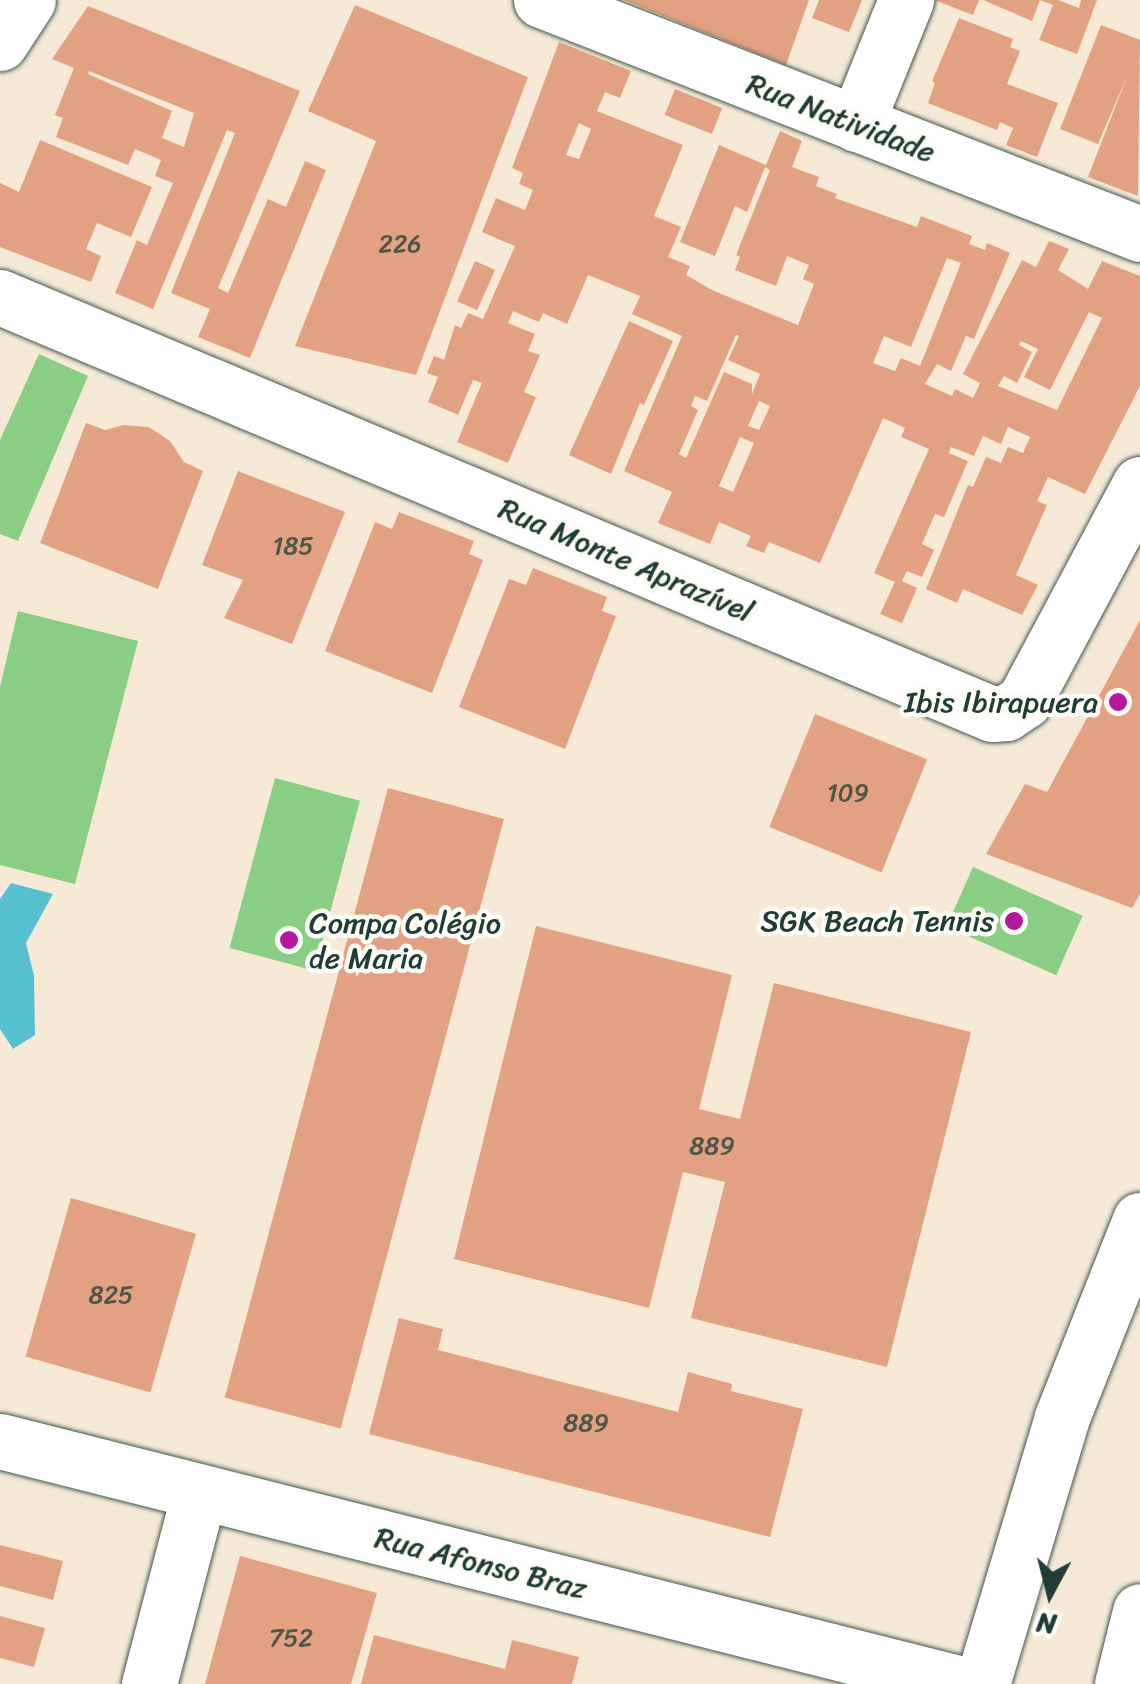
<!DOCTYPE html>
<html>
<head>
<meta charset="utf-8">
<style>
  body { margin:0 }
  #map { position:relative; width:1140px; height:1684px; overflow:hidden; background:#f6ead6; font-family:Sriracha,sans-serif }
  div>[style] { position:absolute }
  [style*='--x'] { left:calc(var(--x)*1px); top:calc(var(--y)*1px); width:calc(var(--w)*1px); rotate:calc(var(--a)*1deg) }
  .green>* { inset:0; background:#8acd85; transform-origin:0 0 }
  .water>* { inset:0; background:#56c0d1 }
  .building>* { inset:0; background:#e2a183; transform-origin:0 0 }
  .roads { filter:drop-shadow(0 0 2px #3f574c) drop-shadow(0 0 2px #3f574c) }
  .minor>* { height:55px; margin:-27.5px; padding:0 27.5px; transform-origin:27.5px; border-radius:27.5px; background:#fff }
  .major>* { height:55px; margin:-27.5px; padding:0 27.5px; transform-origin:27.5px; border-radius:27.5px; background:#fff }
  .dots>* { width:28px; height:28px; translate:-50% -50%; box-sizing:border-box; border:5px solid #fdfcf7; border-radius:50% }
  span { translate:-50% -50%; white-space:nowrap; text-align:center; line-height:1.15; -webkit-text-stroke:9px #fdfcf7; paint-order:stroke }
  .number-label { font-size:25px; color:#505648 }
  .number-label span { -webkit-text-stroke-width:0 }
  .street-label { font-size:30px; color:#1f3d34 }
  .poi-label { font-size:30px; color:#1f3d34 }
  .right { translate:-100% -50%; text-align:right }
  .left { translate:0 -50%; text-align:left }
  .north { position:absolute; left:1000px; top:1544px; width:100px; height:100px; -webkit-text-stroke:8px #fdfcf7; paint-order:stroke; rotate:187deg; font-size:28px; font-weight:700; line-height:40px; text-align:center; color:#1f3d34 }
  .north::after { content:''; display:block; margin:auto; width:35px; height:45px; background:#1f3d34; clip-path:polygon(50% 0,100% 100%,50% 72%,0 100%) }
</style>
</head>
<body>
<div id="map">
  <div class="green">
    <div style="clip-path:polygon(39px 354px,88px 376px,18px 541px,0 534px,0 440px)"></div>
    <div style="clip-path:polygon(18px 611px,138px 641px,75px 884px,0 865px,0 687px)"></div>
    <div style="left:275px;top:778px;width:88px;height:176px;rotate:15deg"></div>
    <div style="left:973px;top:867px;width:120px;height:65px;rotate:24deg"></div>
  </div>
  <div class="water">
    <div style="clip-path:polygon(11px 883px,53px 894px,26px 943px,34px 976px,35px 1035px,13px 1049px,0 1029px,0 899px)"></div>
  </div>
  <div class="building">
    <div style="clip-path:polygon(624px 0,809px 0,786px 65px)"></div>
    <div style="clip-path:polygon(819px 0,862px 0,849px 32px,812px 18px)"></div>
    <div style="clip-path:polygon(934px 0,979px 0,973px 15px)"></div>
    <div style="clip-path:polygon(983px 0,1040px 0,1032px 21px)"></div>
    <div style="clip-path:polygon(1040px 0,1058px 0,1079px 8px,1081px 0,1097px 0,1077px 54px,1039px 40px,1053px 5px)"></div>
    <div style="clip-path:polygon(355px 5px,528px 77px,416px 375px,295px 346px,376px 141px,308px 111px)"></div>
    <div style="clip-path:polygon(evenodd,88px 6px,300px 91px,218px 288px,228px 293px,268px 199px,286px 207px,305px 161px,326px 170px,250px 358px,198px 337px,210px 309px,171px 293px,235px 133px,227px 130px,153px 309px,115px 293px,137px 240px,147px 245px,173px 183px,155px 176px,161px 160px,135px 149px,128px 165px,56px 137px,63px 118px,55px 115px,74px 68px,52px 59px,88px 6px,89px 71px,194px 113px,184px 147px,162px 138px,172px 111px,88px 74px,89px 71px)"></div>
    <div style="clip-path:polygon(959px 18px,1013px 39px,1010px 47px,1020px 51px,1007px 84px,1058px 103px,1037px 157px,1006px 145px,1013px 128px,1000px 122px,997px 130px,928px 103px,935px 83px,932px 81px)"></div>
    <div style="clip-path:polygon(1101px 25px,1140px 40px,1138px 196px,1088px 177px,1128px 74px,1098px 144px,1060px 129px)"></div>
    <div style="clip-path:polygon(evenodd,559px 42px,631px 71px,620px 98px,605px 92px,597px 111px,683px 145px,654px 216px,681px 227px,668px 257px,690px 266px,686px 275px,714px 291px,798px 325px,814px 284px,803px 279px,809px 265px,787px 256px,776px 286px,735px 270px,740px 257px,736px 255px,770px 170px,765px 167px,747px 212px,735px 206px,715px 256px,680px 242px,719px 145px,766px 165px,780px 131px,802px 141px,792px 167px,819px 177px,816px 186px,837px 194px,835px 198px,917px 227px,921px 216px,972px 236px,969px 244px,985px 250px,987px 243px,1010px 253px,974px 339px,966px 336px,951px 371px,937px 364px,925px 384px,952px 396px,955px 389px,973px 398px,980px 383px,963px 374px,1022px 260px,1036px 267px,1049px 241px,1069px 249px,1058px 270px,1088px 289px,1102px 261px,1140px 276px,1140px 386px,1085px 494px,1048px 477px,1037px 501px,1047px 505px,1016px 575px,1038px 585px,1022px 615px,963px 589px,957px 603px,926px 589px,968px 485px,973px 487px,986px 457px,1001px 463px,1008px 447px,1023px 453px,1030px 437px,1008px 427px,1001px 444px,983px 436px,974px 456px,951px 447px,949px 453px,968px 461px,944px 517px,935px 514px,922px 544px,934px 550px,922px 577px,907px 571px,902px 581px,917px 588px,902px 623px,880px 614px,895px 582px,874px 573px,929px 449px,901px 437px,905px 428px,883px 418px,820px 563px,769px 542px,764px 553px,746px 546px,751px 536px,719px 522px,710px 544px,658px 523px,672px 492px,624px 471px,682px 336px,632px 314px,640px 296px,588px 275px,567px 324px,543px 313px,539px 322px,513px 311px,508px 323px,535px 334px,528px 351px,540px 355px,524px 392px,536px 397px,508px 463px,457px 442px,482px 383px,473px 380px,458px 415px,428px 402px,438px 377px,427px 373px,434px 356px,444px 360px,455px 325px,461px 328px,468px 313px,483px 319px,515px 246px,482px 232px,496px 198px,525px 210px,533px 190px,519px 184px,523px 173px,512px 168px,559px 42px,579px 123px,591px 129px,579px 159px,566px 155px,579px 123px,559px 42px,947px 258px,961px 263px,920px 366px,901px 358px,895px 371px,873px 363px,884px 336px,911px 347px,947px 258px,559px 42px,1089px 312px,1102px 318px,1057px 410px,998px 386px,1004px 376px,1017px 383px,1032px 352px,1019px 345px,1021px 341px,1038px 349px,1024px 377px,1050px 390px,1089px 312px,559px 42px,736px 335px,739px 336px,728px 360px,760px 374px,752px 394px,752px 384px,724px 372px,686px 458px,679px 454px,698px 410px,691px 406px,695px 396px,707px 401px,736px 335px,559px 42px,759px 401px,770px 406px,759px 430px,748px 426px,759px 401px,559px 42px,740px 437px,754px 443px,733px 492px,719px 486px,740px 437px)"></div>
    <div style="left:675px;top:89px;width:51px;height:28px;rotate:22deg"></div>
    <div style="clip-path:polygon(40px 140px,152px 187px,131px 237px,97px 223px,86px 249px,101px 256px,91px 282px,0 247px,0 183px,19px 192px)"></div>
    <div style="left:475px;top:261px;width:22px;height:44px;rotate:24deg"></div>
    <div style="clip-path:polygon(629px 321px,673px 341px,644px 405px,640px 403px,611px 474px,569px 455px)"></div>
    <div style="clip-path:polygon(86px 423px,105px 430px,124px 425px,149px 427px,170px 441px,184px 462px,203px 471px,158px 589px,40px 543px)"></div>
    <div style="clip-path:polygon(238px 471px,345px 512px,292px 644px,224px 618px,243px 580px,202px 565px)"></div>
    <div style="clip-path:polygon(399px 512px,474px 541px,469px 554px,483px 560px,432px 693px,325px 651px,375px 522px,392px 529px)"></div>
    <div style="clip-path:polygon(533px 568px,607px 597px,602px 611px,616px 616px,565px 749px,459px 707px,509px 579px,526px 585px)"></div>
    <div style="clip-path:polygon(1140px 620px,1140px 894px,1132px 908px,986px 854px,1025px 784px,1047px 792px)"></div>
    <div style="left:815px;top:714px;width:121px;height:122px;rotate:22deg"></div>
    <div style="left:388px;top:788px;width:120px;height:631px;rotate:15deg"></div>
    <div style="clip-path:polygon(536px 926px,732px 975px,699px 1109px,740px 1119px,774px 983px,971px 1032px,887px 1367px,691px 1318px,725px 1182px,683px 1172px,649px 1308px,454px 1259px)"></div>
    <div style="left:71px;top:1198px;width:130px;height:165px;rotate:16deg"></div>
    <div style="clip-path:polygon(399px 1318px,443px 1329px,438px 1350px,678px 1412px,688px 1372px,732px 1384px,731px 1391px,803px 1409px,770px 1537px,369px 1434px)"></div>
    <div style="clip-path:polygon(0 1545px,63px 1561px,53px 1600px,0 1586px)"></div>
    <div style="clip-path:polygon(240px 1556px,377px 1593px,351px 1684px,205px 1684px)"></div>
    <div style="clip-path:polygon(0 1616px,45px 1628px,34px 1667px,0 1658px)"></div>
    <div style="clip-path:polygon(374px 1635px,505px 1669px,512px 1640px,579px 1657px,572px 1684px,361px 1684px)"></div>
  </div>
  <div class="roads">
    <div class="minor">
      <div style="--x:541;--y:0;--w:643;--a:21.34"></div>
      <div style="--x:0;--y:43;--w:51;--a:-56.9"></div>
      <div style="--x:856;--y:124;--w:134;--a:-68"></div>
      <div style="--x:0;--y:297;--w:1076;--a:22.8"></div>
      <div style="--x:992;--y:714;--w:14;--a:-4"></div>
      <div style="--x:1006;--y:713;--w:22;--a:-34"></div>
      <div style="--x:1024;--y:701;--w:246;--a:-61.9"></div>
      <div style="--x:0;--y:1441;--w:992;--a:14.18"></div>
      <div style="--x:149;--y:1684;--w:196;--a:-75.3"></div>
    </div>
    <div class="major">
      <div style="--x:982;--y:1684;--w:279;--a:-73.3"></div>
      <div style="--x:1062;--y:1417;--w:212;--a:-68.4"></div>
      <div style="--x:1122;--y:1684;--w:75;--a:-76.1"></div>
    </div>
  </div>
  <div class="dots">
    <div style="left:1118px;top:702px;background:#b5179e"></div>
    <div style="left:1014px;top:921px;background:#b5179e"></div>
    <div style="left:289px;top:940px;background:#b5179e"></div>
  </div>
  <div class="number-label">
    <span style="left:400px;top:244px">226</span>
    <span style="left:293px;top:546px">185</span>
    <span style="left:848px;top:793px">109</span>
    <span style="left:712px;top:1146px">889</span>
    <span style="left:111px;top:1295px">825</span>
    <span style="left:586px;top:1423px">889</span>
    <span style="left:291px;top:1638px">752</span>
  </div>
  <div class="street-label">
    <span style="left:841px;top:118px;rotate:21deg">Rua Natividade</span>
    <span style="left:626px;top:560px;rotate:23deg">Rua Monte Aprazível</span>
    <span style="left:481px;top:1563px;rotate:14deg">Rua Afonso Braz</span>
  </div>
  <div class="poi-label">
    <span class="right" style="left:1098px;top:702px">Ibis Ibirapuera</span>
    <span class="right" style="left:994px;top:921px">SGK Beach Tennis</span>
    <span class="left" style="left:309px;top:940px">Compa Colégio<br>de Maria</span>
  </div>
  <div class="north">N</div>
</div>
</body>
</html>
